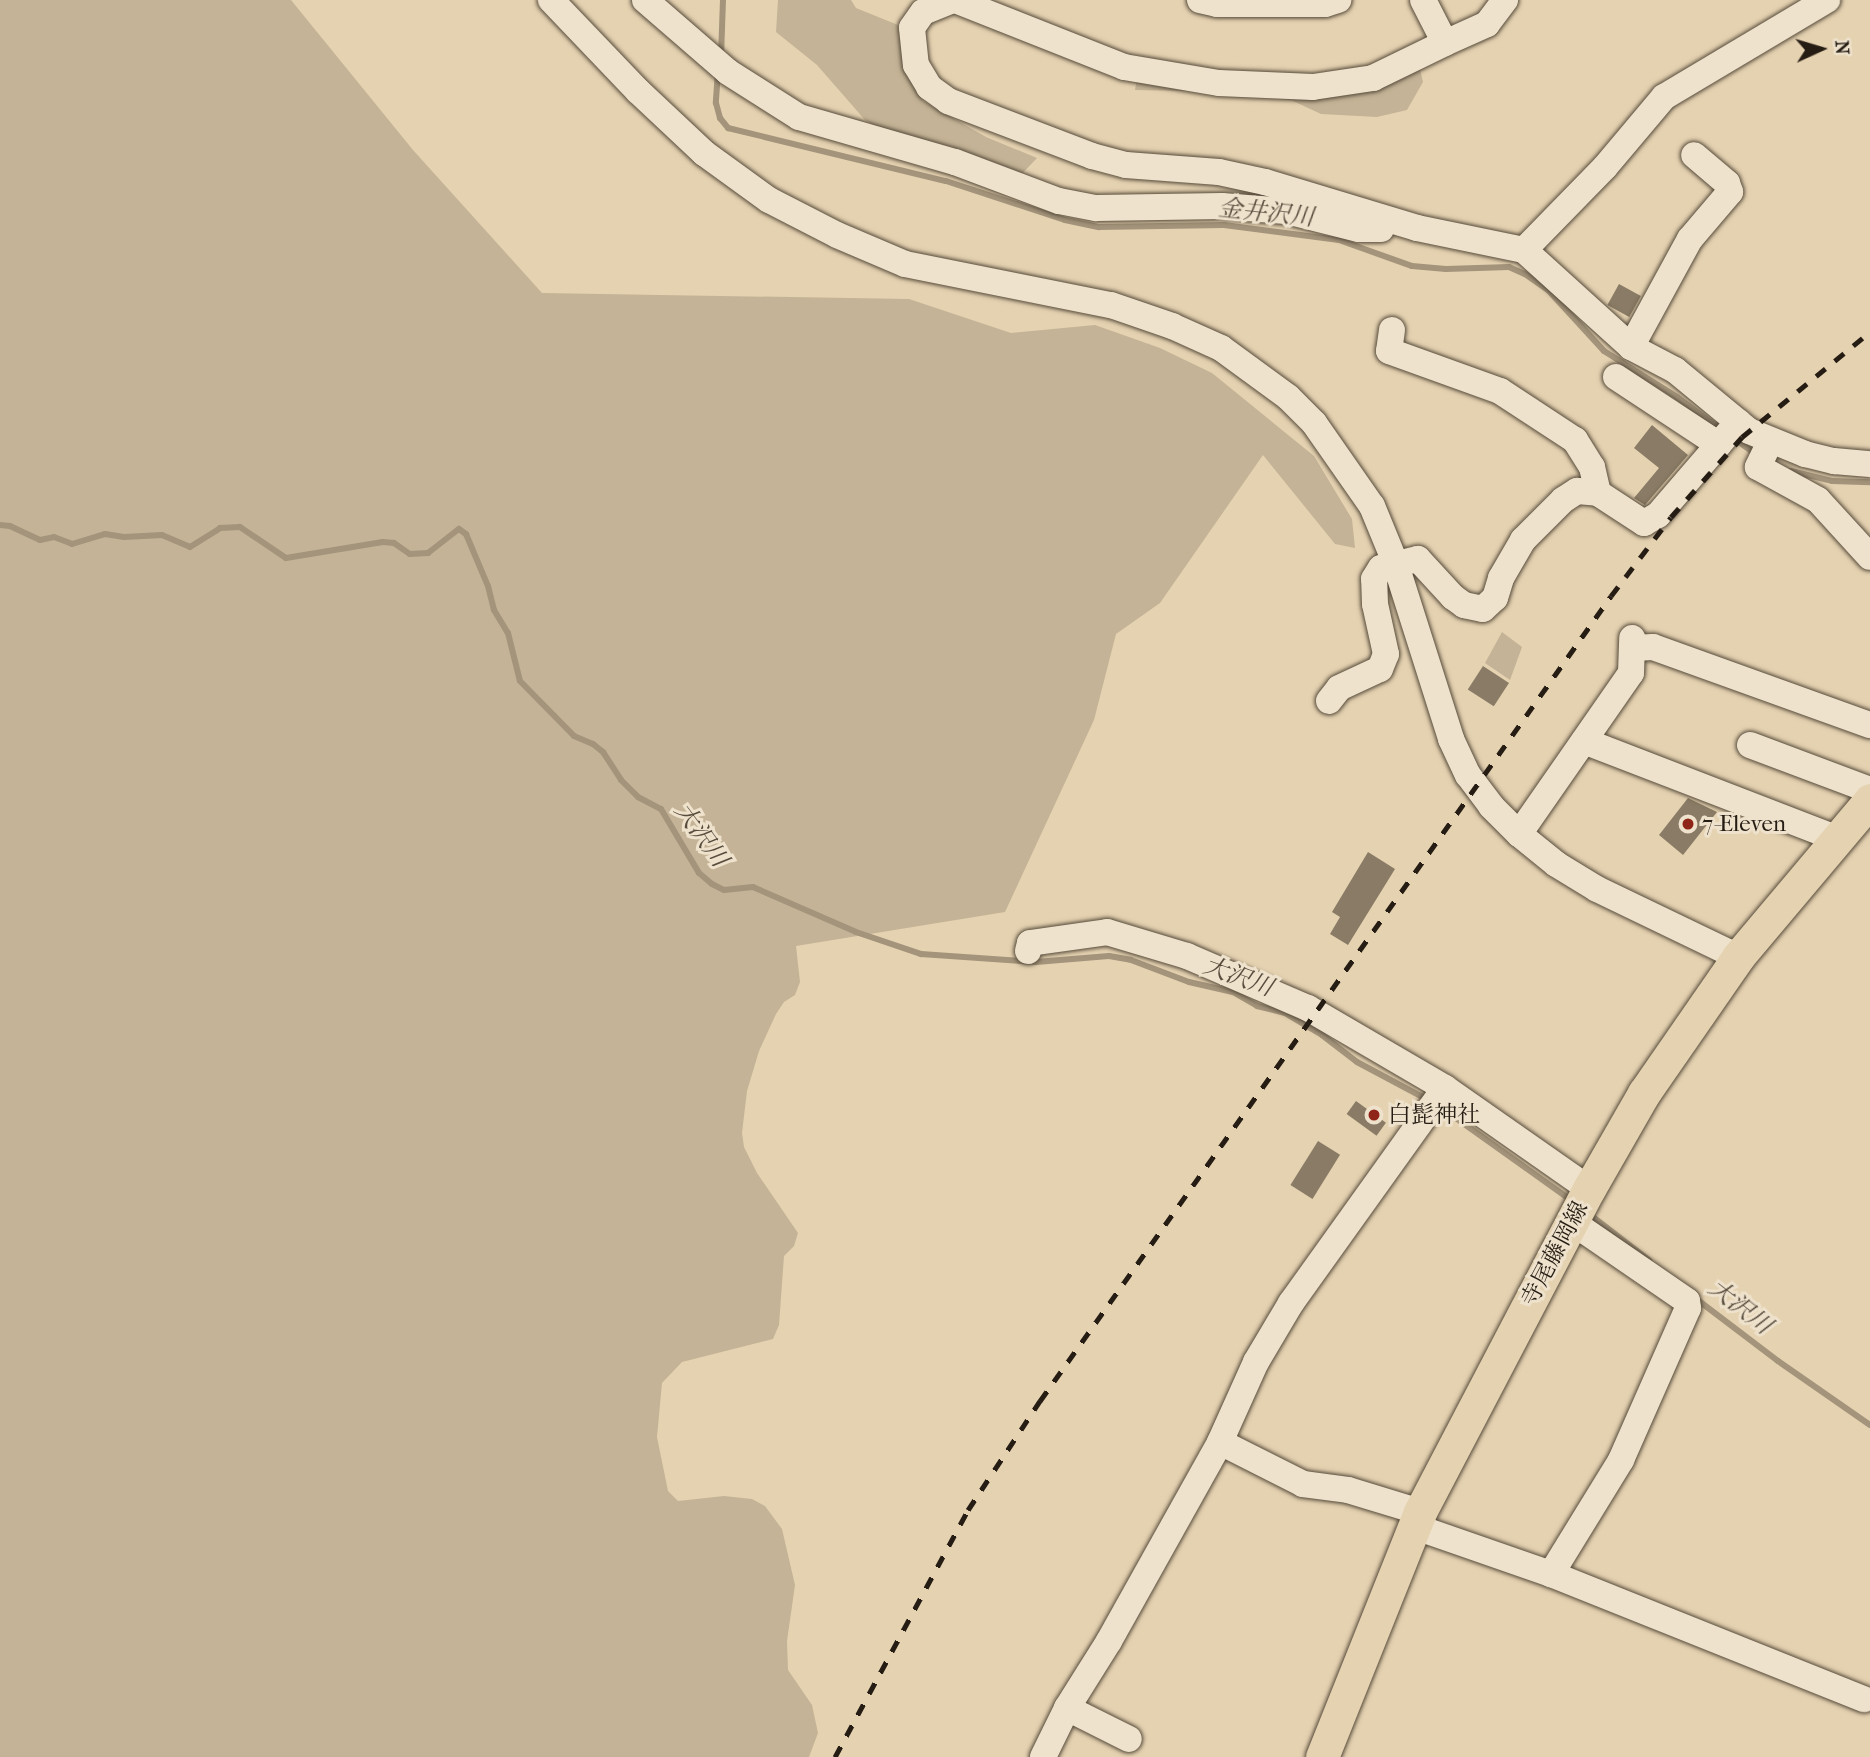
<!DOCTYPE html>
<html>
<head>
<meta charset="utf-8">
<style>
  body { margin:0 }
  #map { position:relative; width:1870px; height:1757px; overflow:hidden; background:#e5d2b1; font-family:"IM FELL French Canon","Noto Serif JP",serif }
  div>[style] { position:absolute }
  [style*='--x'] { left:calc(var(--x)*1px); top:calc(var(--y)*1px); width:calc(var(--w)*1px); rotate:calc(var(--a)*1deg) }
  .green>* { inset:0; background:#c4b396 }
  .stream>* { height:6px; margin:-3px; padding:0 3px; transform-origin:3px; border-radius:3px; background:#a4947b }
  .building>* { inset:0; background:#897b65; transform-origin:0 0 }
  .roads { filter:drop-shadow(0 0 2px #554a3a) drop-shadow(0 0 2px #554a3a) }
  .minor>* { height:26px; margin:-13px; padding:0 13px; transform-origin:13px; border-radius:13px; background:#eee2cc }
  .major>* { height:33px; margin:-16.5px; padding:0 16.5px; transform-origin:16.5px; border-radius:16.5px; background:#e5d2b1 }
  .rail>* { height:5px; margin-top:-2.5px; transform-origin:0; background:repeating-linear-gradient(90deg,#251c13 0 12px,transparent 0 24px) }
  .dots>* { width:19px; height:19px; translate:-50% -50%; box-sizing:border-box; border:4px solid #eee2cc; border-radius:50% }
  span { translate:-50% -50%; white-space:nowrap; text-align:center; line-height:1.15; -webkit-text-stroke:6px #eee2cc; paint-order:stroke }
  .poi-label { font-size:23px; color:#251c13 }
  .left { translate:0 -50%; text-align:left }
  .street-label { font-size:23px; color:#251c13 }
  .water-label { font-size:24px; color:#584c3d; font-style:italic }
  .north { position:absolute; left:1786px; top:14px; width:70px; height:70px; -webkit-text-stroke:5px #eee2cc; paint-order:stroke; rotate:86deg; font-size:19px; font-weight:700; line-height:28px; text-align:center; color:#251c13 }
  .north::after { content:''; display:block; margin:auto; width:24px; height:32px; background:#251c13; clip-path:polygon(50% 0,100% 100%,50% 72%,0 100%) }
</style>
</head>
<body>
<div id="map">
  <div class="green">
    <div style="clip-path:polygon(0 0,291px 0,413px 150px,542px 293px,909px 299px,1011px 333px,1095px 325px,1160px 348px,1212px 373px,1314px 456px,1352px 519px,1355px 548px,1335px 544px,1263px 455px,1160px 603px,1116px 634px,1094px 720px,1005px 912px,796px 946px,800px 982px,795px 995px,784px 1002px,776px 1014px,759px 1051px,747px 1091px,742px 1133px,744px 1147px,757px 1173px,798px 1233px,794px 1246px,784px 1256px,779px 1325px,773px 1339px,682px 1362px,662px 1383px,657px 1437px,668px 1491px,678px 1501px,724px 1496px,752px 1499px,765px 1506px,782px 1529px,795px 1585px,787px 1641px,788px 1670px,812px 1705px,818px 1733px,809px 1757px,0 1757px)"></div>
    <div style="clip-path:polygon(778px 0,851px 0,856px 8px,898px 25px,902px 55px,923px 101px,986px 137px,1037px 158px,1013px 183px,921px 155px,865px 120px,817px 65px,776px 32px)"></div>
    <div style="clip-path:polygon(1419px 65px,1423px 82px,1407px 110px,1377px 117px,1321px 114px,1291px 100px,1187px 91px,1135px 90px,1137px 78px,1176px 86px)"></div>
    <div style="clip-path:polygon(1502px 632px,1522px 647px,1510px 680px,1485px 663px)"></div>
  </div>
  <div class="stream">
    <div style="--x:721;--y:57;--w:57;--a:-88"></div>
    <div style="--x:718;--y:71;--w:32;--a:94"></div>
    <div style="--x:716;--y:103;--w:16;--a:75"></div>
    <div style="--x:720;--y:118;--w:13;--a:51"></div>
    <div style="--x:728;--y:128;--w:224;--a:13.7"></div>
    <div style="--x:946;--y:181;--w:125;--a:18.1"></div>
    <div style="--x:1065;--y:220;--w:35;--a:12"></div>
    <div style="--x:1099;--y:227;--w:125;--a:-0.9"></div>
    <div style="--x:1224;--y:225;--w:116;--a:7.4"></div>
    <div style="--x:1339;--y:240;--w:77;--a:19.6"></div>
    <div style="--x:1412;--y:266;--w:34;--a:5"></div>
    <div style="--x:1446;--y:269;--w:63;--a:-1.8"></div>
    <div style="--x:1509;--y:267;--w:17;--a:24"></div>
    <div style="--x:1525;--y:274;--w:28;--a:35"></div>
    <div style="--x:1548;--y:290;--w:83;--a:47.4"></div>
    <div style="--x:1604;--y:351;--w:86;--a:32.2"></div>
    <div style="--x:1677;--y:397;--w:55;--a:36.9"></div>
    <div style="--x:1733;--y:438;--w:28;--a:35"></div>
    <div style="--x:1791;--y:471;--w:42;--a:13.7"></div>
    <div style="--x:1832;--y:481;--w:38;--a:2"></div>
    <div style="--x:0;--y:525;--w:10;--a:6"></div>
    <div style="--x:10;--y:526;--w:33;--a:25"></div>
    <div style="--x:40;--y:540;--w:14;--a:-12"></div>
    <div style="--x:54;--y:537;--w:19;--a:21"></div>
    <div style="--x:72;--y:544;--w:34;--a:-17"></div>
    <div style="--x:105;--y:534;--w:19;--a:9"></div>
    <div style="--x:124;--y:537;--w:38;--a:-3"></div>
    <div style="--x:162;--y:535;--w:30;--a:23"></div>
    <div style="--x:190;--y:547;--w:36;--a:-32"></div>
    <div style="--x:220;--y:528;--w:20;--a:-3"></div>
    <div style="--x:240;--y:527;--w:55;--a:34"></div>
    <div style="--x:286;--y:558;--w:98;--a:-9.4"></div>
    <div style="--x:383;--y:542;--w:11;--a:5"></div>
    <div style="--x:394;--y:543;--w:19;--a:35"></div>
    <div style="--x:410;--y:554;--w:18;--a:-3"></div>
    <div style="--x:428;--y:553;--w:39;--a:-38"></div>
    <div style="--x:459;--y:529;--w:9;--a:36"></div>
    <div style="--x:466;--y:534;--w:56;--a:67.1"></div>
    <div style="--x:488;--y:586;--w:25;--a:76"></div>
    <div style="--x:494;--y:610;--w:27;--a:59"></div>
    <div style="--x:508;--y:633;--w:49;--a:76"></div>
    <div style="--x:520;--y:681;--w:77;--a:45.5"></div>
    <div style="--x:574;--y:736;--w:21;--a:23"></div>
    <div style="--x:593;--y:744;--w:13;--a:39"></div>
    <div style="--x:603;--y:752;--w:33;--a:57"></div>
    <div style="--x:621;--y:780;--w:24;--a:45"></div>
    <div style="--x:638;--y:797;--w:26;--a:28"></div>
    <div style="--x:661;--y:809;--w:74;--a:59.3"></div>
    <div style="--x:699;--y:873;--w:17;--a:40"></div>
    <div style="--x:712;--y:884;--w:13;--a:27"></div>
    <div style="--x:724;--y:890;--w:29;--a:-6"></div>
    <div style="--x:753;--y:887;--w:112;--a:23.6"></div>
    <div style="--x:856;--y:932;--w:69;--a:18.7"></div>
    <div style="--x:921;--y:954;--w:115;--a:4"></div>
    <div style="--x:1036;--y:962;--w:73;--a:-4.7"></div>
    <div style="--x:1109;--y:956;--w:22;--a:10"></div>
    <div style="--x:1131;--y:960;--w:62;--a:20.8"></div>
    <div style="--x:1189;--y:982;--w:45;--a:12.8"></div>
    <div style="--x:1233;--y:992;--w:28;--a:30"></div>
    <div style="--x:1257;--y:1006;--w:29;--a:14"></div>
    <div style="--x:1285;--y:1013;--w:43;--a:30.7"></div>
    <div style="--x:1322;--y:1035;--w:44;--a:37.6"></div>
    <div style="--x:1357;--y:1062;--w:83;--a:28.1"></div>
    <div style="--x:1439;--y:1106;--w:158;--a:35.5"></div>
    <div style="--x:1589;--y:1214;--w:76;--a:37.5"></div>
    <div style="--x:1695;--y:1298;--w:104;--a:37.2"></div>
    <div style="--x:1778;--y:1361;--w:112;--a:34.8"></div>
  </div>
  <div class="building">
    <div style="left:1619px;top:284px;width:25px;height:24px;rotate:29deg"></div>
    <div style="clip-path:polygon(1652px 425px,1688px 455px,1645px 505px,1634px 498px,1659px 468px,1634px 448px)"></div>
    <div style="left:1483px;top:666px;width:31px;height:28px;rotate:33deg"></div>
    <div style="clip-path:polygon(1688px 798px,1717px 812px,1683px 855px,1659px 835px)"></div>
    <div style="clip-path:polygon(1368px 852px,1395px 869px,1348px 945px,1330px 934px,1340px 917px,1332px 912px)"></div>
    <div style="left:1356px;top:1101px;width:37px;height:16px;rotate:36deg"></div>
    <div style="left:1318px;top:1141px;width:26px;height:52px;rotate:32deg"></div>
  </div>
  <div class="roads">
    <div class="minor">
      <div style="--x:551;--y:0;--w:126;--a:46.3"></div>
      <div style="--x:638;--y:91;--w:91;--a:43.2"></div>
      <div style="--x:704;--y:153;--w:80;--a:35.9"></div>
      <div style="--x:769;--y:200;--w:76;--a:27.2"></div>
      <div style="--x:837;--y:235;--w:74;--a:23.1"></div>
      <div style="--x:905;--y:264;--w:210;--a:11.3"></div>
      <div style="--x:1111;--y:305;--w:65;--a:19"></div>
      <div style="--x:1172;--y:326;--w:54;--a:24.2"></div>
      <div style="--x:1221;--y:348;--w:83;--a:36.2"></div>
      <div style="--x:1288;--y:397;--w:37;--a:45"></div>
      <div style="--x:1314;--y:423;--w:101;--a:55.1"></div>
      <div style="--x:1372;--y:506;--w:61;--a:67.7"></div>
      <div style="--x:1395;--y:562;--w:186;--a:72.4"></div>
      <div style="--x:1451;--y:739;--w:40;--a:65"></div>
      <div style="--x:1468;--y:775;--w:39;--a:53"></div>
      <div style="--x:1491;--y:806;--w:40;--a:45"></div>
      <div style="--x:1519;--y:834;--w:48;--a:39"></div>
      <div style="--x:1556;--y:864;--w:48;--a:31.4"></div>
      <div style="--x:1597;--y:889;--w:157;--a:25.7"></div>
      <div style="--x:645;--y:0;--w:110;--a:40.9"></div>
      <div style="--x:728;--y:72;--w:84;--a:32.4"></div>
      <div style="--x:799;--y:117;--w:162;--a:16.1"></div>
      <div style="--x:955;--y:162;--w:111;--a:20.6"></div>
      <div style="--x:1059;--y:201;--w:38;--a:11"></div>
      <div style="--x:1096;--y:208;--w:126;--a:-0.9"></div>
      <div style="--x:1222;--y:206;--w:64;--a:4.5"></div>
      <div style="--x:1286;--y:211;--w:75;--a:13.9"></div>
      <div style="--x:1359;--y:229;--w:22;--a:0"></div>
      <div style="--x:953;--y:0;--w:32;--a:158"></div>
      <div style="--x:923;--y:12;--w:19;--a:125"></div>
      <div style="--x:912;--y:28;--w:37;--a:84"></div>
      <div style="--x:916;--y:65;--w:26;--a:59"></div>
      <div style="--x:929;--y:87;--w:24;--a:36"></div>
      <div style="--x:948;--y:101;--w:154;--a:20.9"></div>
      <div style="--x:1092;--y:156;--w:35;--a:15"></div>
      <div style="--x:1126;--y:165;--w:93;--a:4.3"></div>
      <div style="--x:1219;--y:172;--w:47;--a:12.3"></div>
      <div style="--x:1265;--y:182;--w:159;--a:16.8"></div>
      <div style="--x:1417;--y:228;--w:109;--a:11.6"></div>
      <div style="--x:1524;--y:250;--w:144;--a:42.2"></div>
      <div style="--x:1631;--y:347;--w:50;--a:27.6"></div>
      <div style="--x:1675;--y:370;--w:96;--a:39.5"></div>
      <div style="--x:1749;--y:431;--w:61;--a:22.3"></div>
      <div style="--x:1805;--y:454;--w:30;--a:14"></div>
      <div style="--x:1834;--y:461;--w:36;--a:5"></div>
      <div style="--x:955;--y:0;--w:182;--a:21.6"></div>
      <div style="--x:1124;--y:67;--w:96;--a:9.6"></div>
      <div style="--x:1219;--y:83;--w:94;--a:2.4"></div>
      <div style="--x:1313;--y:87;--w:61;--a:-8.5"></div>
      <div style="--x:1373;--y:78;--w:80;--a:-25.9"></div>
      <div style="--x:1445;--y:43;--w:48;--a:-117.1"></div>
      <div style="--x:1200;--y:0;--w:17;--a:13"></div>
      <div style="--x:1217;--y:4;--w:108;--a:0"></div>
      <div style="--x:1325;--y:4;--w:14;--a:-17"></div>
      <div style="--x:1445;--y:43;--w:46;--a:-24.3"></div>
      <div style="--x:1487;--y:24;--w:30;--a:-53"></div>
      <div style="--x:1524;--y:250;--w:116;--a:-45.7"></div>
      <div style="--x:1605;--y:167;--w:92;--a:-49.9"></div>
      <div style="--x:1664;--y:97;--w:190;--a:-30.8"></div>
      <div style="--x:1392;--y:330;--w:21;--a:98"></div>
      <div style="--x:1389;--y:351;--w:118;--a:19.8"></div>
      <div style="--x:1500;--y:391;--w:90;--a:33.2"></div>
      <div style="--x:1575;--y:440;--w:32;--a:58"></div>
      <div style="--x:1592;--y:467;--w:27;--a:77"></div>
      <div style="--x:1631;--y:347;--w:123;--a:-61.4"></div>
      <div style="--x:1690;--y:239;--w:62;--a:-49.6"></div>
      <div style="--x:1730;--y:192;--w:9;--a:-108"></div>
      <div style="--x:1727;--y:183;--w:43;--a:-139.7"></div>
      <div style="--x:1616;--y:377;--w:123;--a:33.4"></div>
      <div style="--x:1770;--y:442;--w:28;--a:116"></div>
      <div style="--x:1758;--y:467;--w:68;--a:28.8"></div>
      <div style="--x:1818;--y:500;--w:77;--a:47.6"></div>
      <div style="--x:1634;--y:648;--w:19;--a:-3"></div>
      <div style="--x:1653;--y:647;--w:231;--a:19.8"></div>
      <div style="--x:1329;--y:701;--w:16;--a:-52"></div>
      <div style="--x:1339;--y:688;--w:45;--a:-24.9"></div>
      <div style="--x:1380;--y:669;--w:16;--a:-68"></div>
      <div style="--x:1386;--y:654;--w:51;--a:-102.4"></div>
      <div style="--x:1375;--y:604;--w:25;--a:-92"></div>
      <div style="--x:1374;--y:579;--w:13;--a:-58"></div>
      <div style="--x:1381;--y:568;--w:38;--a:-14"></div>
      <div style="--x:1418;--y:559;--w:52;--a:47.4"></div>
      <div style="--x:1453;--y:597;--w:14;--a:36"></div>
      <div style="--x:1464;--y:605;--w:19;--a:12"></div>
      <div style="--x:1483;--y:609;--w:16;--a:-43"></div>
      <div style="--x:1495;--y:598;--w:21;--a:-73"></div>
      <div style="--x:1501;--y:578;--w:44;--a:-59.9"></div>
      <div style="--x:1523;--y:540;--w:57;--a:-45"></div>
      <div style="--x:1563;--y:500;--w:17;--a:-33"></div>
      <div style="--x:1577;--y:491;--w:21;--a:5"></div>
      <div style="--x:1598;--y:493;--w:55;--a:33.1"></div>
      <div style="--x:1644;--y:523;--w:16;--a:-30"></div>
      <div style="--x:1658;--y:515;--w:123;--a:-49.3"></div>
      <div style="--x:1584;--y:741;--w:270;--a:21.1"></div>
      <div style="--x:1750;--y:745;--w:128;--a:20.6"></div>
      <div style="--x:1519;--y:834;--w:196;--a:-55.2"></div>
      <div style="--x:1631;--y:673;--w:35;--a:-88"></div>
      <div style="--x:1028;--y:951;--w:8;--a:-76"></div>
      <div style="--x:1030;--y:943;--w:78;--a:-8.1"></div>
      <div style="--x:1107;--y:932;--w:84;--a:16.7"></div>
      <div style="--x:1187;--y:956;--w:132;--a:23.3"></div>
      <div style="--x:1308;--y:1008;--w:159;--a:30.3"></div>
      <div style="--x:1445;--y:1088;--w:176;--a:35"></div>
      <div style="--x:1220;--y:1442;--w:93;--a:26.8"></div>
      <div style="--x:1303;--y:1484;--w:45;--a:7.6"></div>
      <div style="--x:1348;--y:1490;--w:75;--a:17"></div>
      <div style="--x:1413;--y:1526;--w:146;--a:19.2"></div>
      <div style="--x:1551;--y:1574;--w:337;--a:21.8"></div>
      <div style="--x:1551;--y:1574;--w:134;--a:-58.4"></div>
      <div style="--x:1621;--y:1460;--w:166;--a:-66.2"></div>
      <div style="--x:1688;--y:1308;--w:7;--a:-98"></div>
      <div style="--x:1687;--y:1301;--w:140;--a:-145.5"></div>
      <div style="--x:1067;--y:1708;--w:69;--a:26.6"></div>
      <div style="--x:1043;--y:1757;--w:55;--a:-63.9"></div>
      <div style="--x:1067;--y:1708;--w:79;--a:-57.9"></div>
      <div style="--x:1109;--y:1641;--w:228;--a:-60.8"></div>
      <div style="--x:1220;--y:1442;--w:88;--a:-65.8"></div>
      <div style="--x:1256;--y:1362;--w:69;--a:-59.3"></div>
      <div style="--x:1291;--y:1303;--w:264;--a:-54.4"></div>
    </div>
    <div class="major">
      <div style="--x:1322;--y:1757;--w:264;--a:-68.2"></div>
      <div style="--x:1420;--y:1512;--w:365;--a:-62.4"></div>
      <div style="--x:1589;--y:1189;--w:111;--a:-60.2"></div>
      <div style="--x:1644;--y:1093;--w:165;--a:-55.3"></div>
      <div style="--x:1738;--y:957;--w:205;--a:-49.9"></div>
    </div>
  </div>
  <div class="rail">
    <div style="--x:835;--y:1757;--w:281;--a:-61.7"></div>
    <div style="--x:968;--y:1510;--w:131;--a:-56.6"></div>
    <div style="--x:1040;--y:1401;--w:987;--a:-54.65"></div>
    <div style="--x:1611;--y:596;--w:99;--a:-52.8"></div>
    <div style="--x:1671;--y:517;--w:107;--a:-48.4"></div>
    <div style="--x:1742;--y:437;--w:166;--a:-39.4"></div>
  </div>
  <div class="dots">
    <div style="left:1688px;top:824px;background:#8f2418"></div>
    <div style="left:1374px;top:1115px;background:#8f2418"></div>
  </div>
  <div class="poi-label">
    <span class="left" style="left:1702px;top:824px">7-Eleven</span>
    <span class="left" style="left:1388px;top:1115px">白髭神社</span>
  </div>
  <div class="street-label">
    <span style="left:1555px;top:1254px;rotate:-62deg">寺尾藤岡線</span>
  </div>
  <div class="water-label">
    <span style="left:1266px;top:213px;rotate:6deg">金井沢川</span>
    <span style="left:701px;top:835px;rotate:54deg">大沢川</span>
    <span style="left:1238px;top:977px;rotate:20deg">大沢川</span>
    <span style="left:1740px;top:1307px;rotate:38deg">大沢川</span>
  </div>
  <div class="north">N</div>
</div>
</body>
</html>
